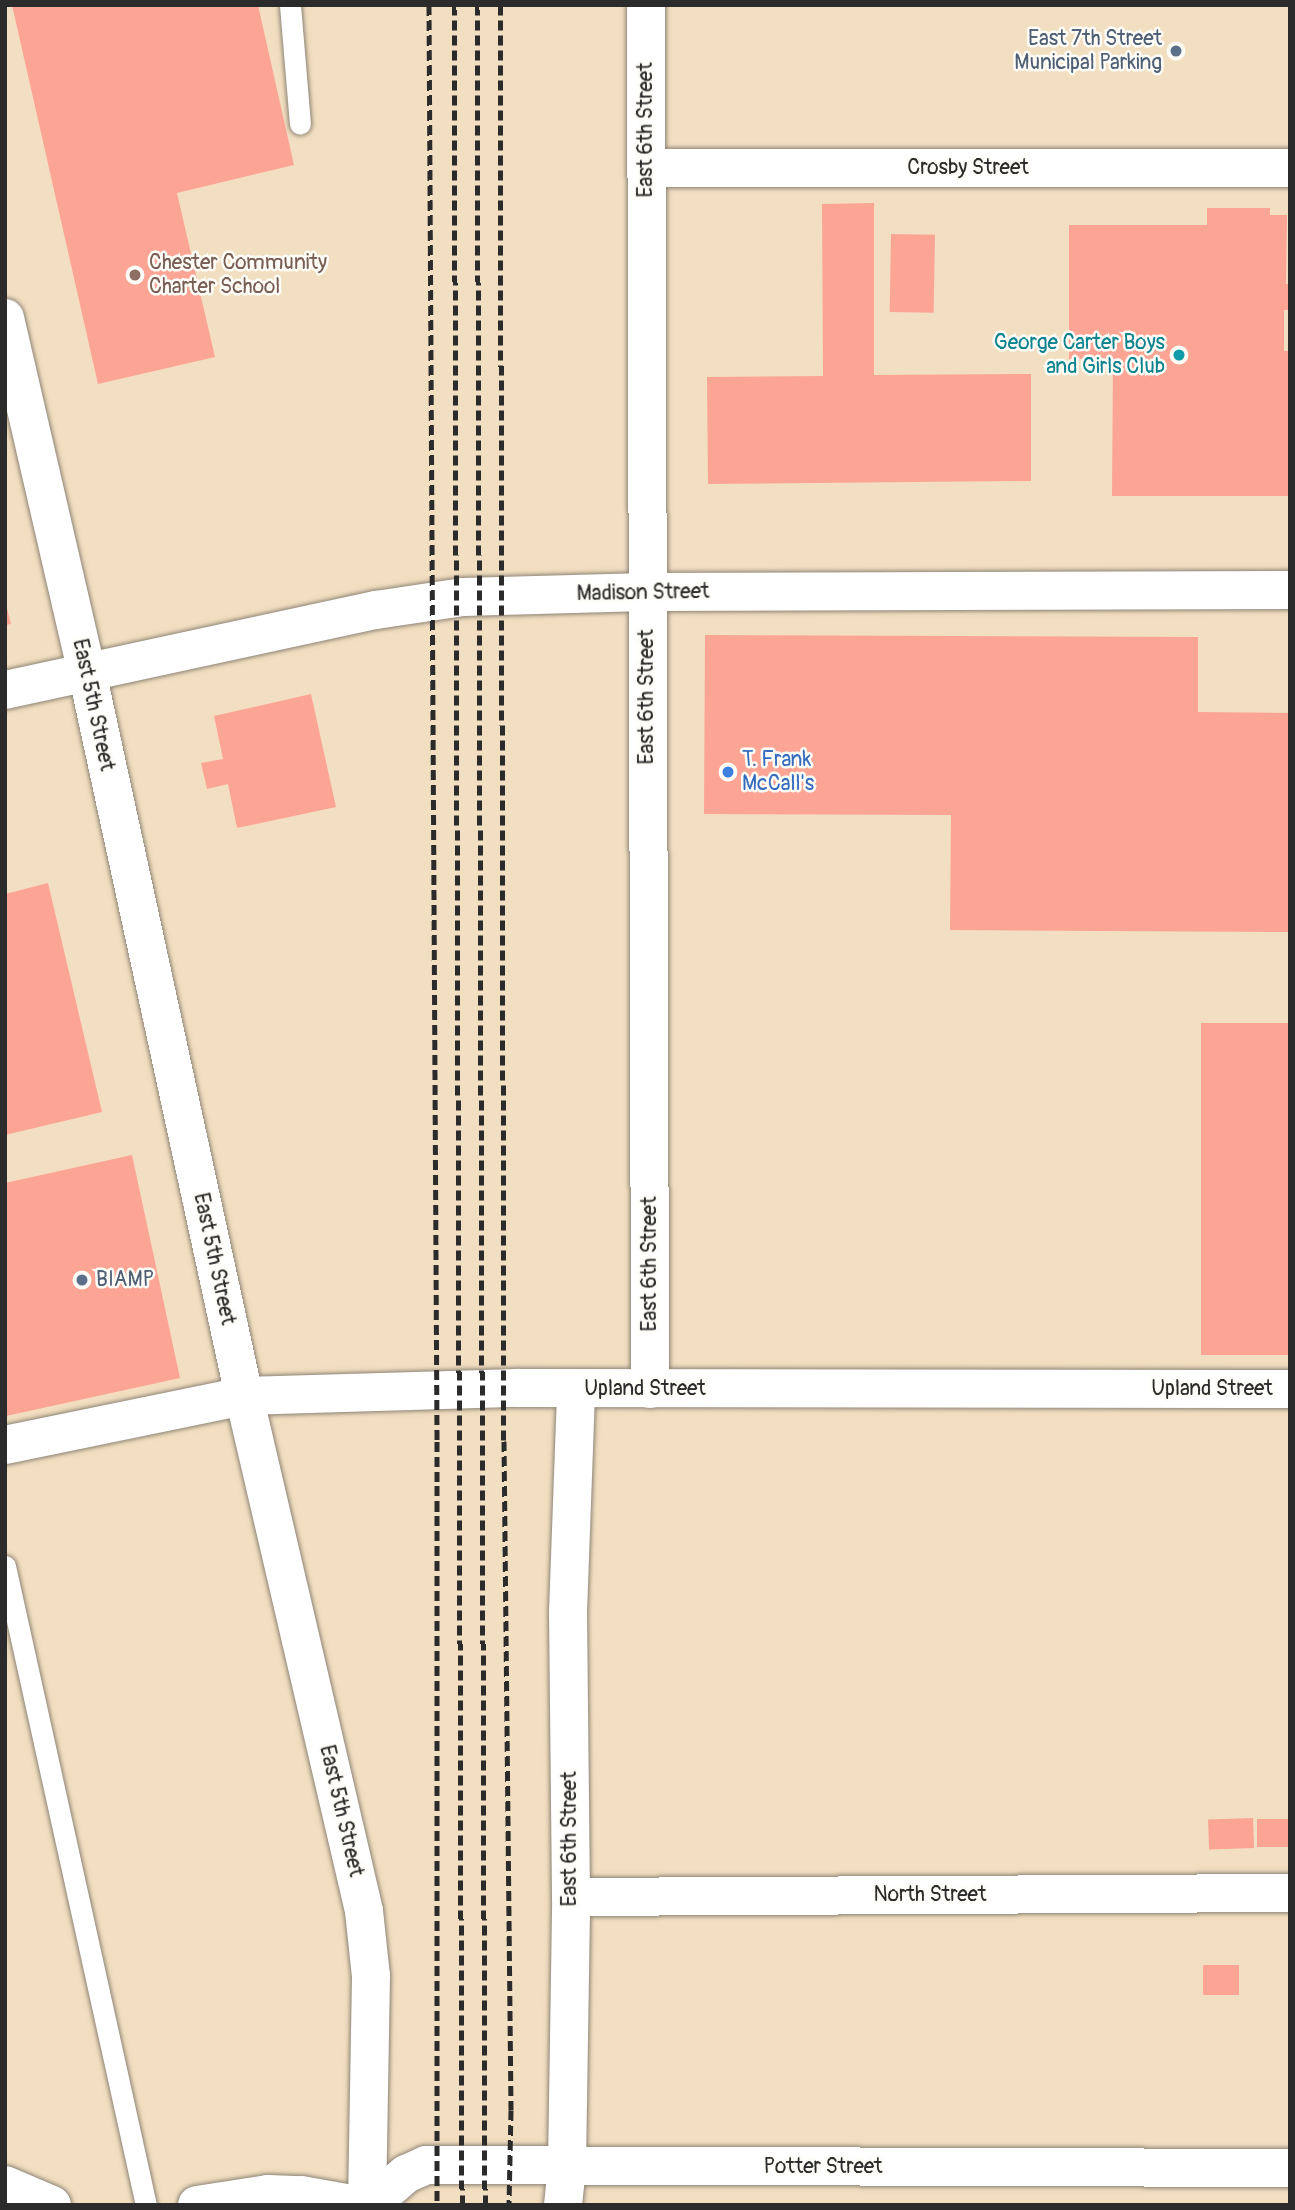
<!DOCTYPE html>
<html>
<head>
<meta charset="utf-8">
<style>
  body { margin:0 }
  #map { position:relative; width:1295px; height:2210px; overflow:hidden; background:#f2dec0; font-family:Pangolin,sans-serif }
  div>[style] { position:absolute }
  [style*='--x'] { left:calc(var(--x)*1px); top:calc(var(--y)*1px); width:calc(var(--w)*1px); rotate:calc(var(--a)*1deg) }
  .building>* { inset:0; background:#fca595; transform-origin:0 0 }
  .roads { filter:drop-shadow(0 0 2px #8e8476) drop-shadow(0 0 2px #8e8476) }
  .lane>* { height:21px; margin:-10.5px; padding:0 10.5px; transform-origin:10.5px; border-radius:10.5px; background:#fff }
  .street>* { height:38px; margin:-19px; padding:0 19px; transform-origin:19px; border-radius:19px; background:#fff }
  .secondary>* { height:38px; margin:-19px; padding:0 19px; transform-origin:19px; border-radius:19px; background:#fff }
  .primary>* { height:38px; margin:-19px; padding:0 19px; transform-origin:19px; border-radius:19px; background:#fff }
  .rail>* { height:5px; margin-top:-2.5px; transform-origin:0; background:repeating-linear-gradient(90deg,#2b2b2b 0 10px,transparent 0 15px) }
  .dots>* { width:19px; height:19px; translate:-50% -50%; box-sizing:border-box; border:4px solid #fdfcf7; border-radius:50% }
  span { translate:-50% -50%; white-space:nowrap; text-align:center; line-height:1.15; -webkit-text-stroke:5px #fdfcf7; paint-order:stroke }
  .service-label { font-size:21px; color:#4e5e75 }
  .right { translate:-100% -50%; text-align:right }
  .left { translate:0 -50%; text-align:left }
  .street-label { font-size:21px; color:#2b2b2b }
  .education-label { font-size:21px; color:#785e54 }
  .culture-label { font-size:21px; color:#0d838f }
  .shop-label { font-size:21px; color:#366cbe }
  .frame { position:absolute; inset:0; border:7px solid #2b2b2b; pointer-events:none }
</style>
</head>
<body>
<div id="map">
  <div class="building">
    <div style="clip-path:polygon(12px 5px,258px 5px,294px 165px,177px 193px,215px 357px,98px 384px)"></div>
    <div style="clip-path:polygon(874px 203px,874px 375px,1031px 374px,1031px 481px,708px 484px,707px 377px,823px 376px,822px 204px)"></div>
    <div style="clip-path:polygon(1207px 208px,1270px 208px,1270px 215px,1287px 215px,1286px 284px,1290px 284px,1290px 310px,1284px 310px,1284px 351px,1289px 351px,1289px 496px,1112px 496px,1113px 359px,1069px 359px,1069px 225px,1207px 225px)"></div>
    <div style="left:891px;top:234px;width:44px;height:78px;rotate:1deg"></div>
    <div style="clip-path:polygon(5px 601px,11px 624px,5px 625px)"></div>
    <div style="clip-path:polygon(705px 635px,1198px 637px,1198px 712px,1290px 713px,1290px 932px,950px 930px,951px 815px,704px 814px)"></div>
    <div style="clip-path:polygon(311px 694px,336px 807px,237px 828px,228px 784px,207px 789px,201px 763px,223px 759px,214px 716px)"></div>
    <div style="clip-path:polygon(48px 883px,102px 1112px,5px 1135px,5px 894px)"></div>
    <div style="left:1201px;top:1023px;width:89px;height:332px"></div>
    <div style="clip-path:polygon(132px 1155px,180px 1378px,6px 1416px,5px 1183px)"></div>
    <div style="left:1253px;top:1818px;width:30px;height:45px;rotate:88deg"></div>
    <div style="left:1257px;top:1819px;width:33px;height:28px"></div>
    <div style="left:1203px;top:1965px;width:36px;height:30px"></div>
  </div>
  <div class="roads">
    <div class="lane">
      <div style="--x:290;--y:5;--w:119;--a:85.2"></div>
      <div style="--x:5;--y:1566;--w:654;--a:77.56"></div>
    </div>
    <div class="street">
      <div style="--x:646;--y:5;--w:1384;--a:89.83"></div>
      <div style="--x:646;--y:168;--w:644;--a:0"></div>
      <div style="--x:5;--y:318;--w:363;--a:77"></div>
      <div style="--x:87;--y:672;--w:741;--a:77.76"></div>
      <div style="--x:244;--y:1396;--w:529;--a:76.88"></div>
      <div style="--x:364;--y:1911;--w:65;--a:83.9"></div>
      <div style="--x:371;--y:1976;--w:229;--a:91"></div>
      <div style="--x:571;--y:1897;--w:719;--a:-0.32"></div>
      <div style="--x:370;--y:2205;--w:48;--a:-40.7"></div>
      <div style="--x:406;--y:2174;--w:22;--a:-24"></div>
      <div style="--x:426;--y:2165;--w:864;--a:0.2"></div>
      <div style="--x:563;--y:2205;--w:39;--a:-84"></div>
      <div style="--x:567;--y:2166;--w:269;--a:-89.1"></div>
      <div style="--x:571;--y:1897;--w:285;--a:-90.6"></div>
      <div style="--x:568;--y:1612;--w:223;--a:-87.9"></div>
    </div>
    <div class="secondary">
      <div style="--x:5;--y:690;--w:380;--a:-12.2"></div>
      <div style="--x:376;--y:610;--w:88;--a:-8.5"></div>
      <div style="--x:463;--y:597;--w:183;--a:-1.6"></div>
      <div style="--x:646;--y:592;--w:644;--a:-0.18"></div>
      <div style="--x:5;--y:1445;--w:244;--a:-11.6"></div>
      <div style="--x:244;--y:1396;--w:274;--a:-1.7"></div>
      <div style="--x:518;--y:1388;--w:772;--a:0.07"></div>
    </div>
    <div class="primary">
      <div style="--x:5;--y:2185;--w:51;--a:23.1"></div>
      <div style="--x:197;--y:2205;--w:72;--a:-8.8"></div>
      <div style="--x:268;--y:2194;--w:33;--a:2"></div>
      <div style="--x:301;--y:2195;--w:57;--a:10.1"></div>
    </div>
  </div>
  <div class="rail">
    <div style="--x:429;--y:5;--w:1436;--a:89.68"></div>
    <div style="--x:437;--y:1441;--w:764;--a:90"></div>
    <div style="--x:454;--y:5;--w:2200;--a:89.79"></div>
    <div style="--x:477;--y:5;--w:2200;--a:89.79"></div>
    <div style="--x:500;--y:5;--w:1436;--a:89.84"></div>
    <div style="--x:504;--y:1441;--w:669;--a:89.4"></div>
    <div style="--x:511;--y:2110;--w:95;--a:91.2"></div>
  </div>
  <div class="dots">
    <div style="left:1176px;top:51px;background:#5c6f8a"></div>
    <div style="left:135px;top:275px;background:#8d6e63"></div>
    <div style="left:1179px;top:355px;background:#0f9aa8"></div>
    <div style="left:728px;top:772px;background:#3f7fe0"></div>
    <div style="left:82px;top:1280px;background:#5c6f8a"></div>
  </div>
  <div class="service-label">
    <span class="right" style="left:1162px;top:51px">East 7th Street<br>Municipal Parking</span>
    <span class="left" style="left:96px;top:1280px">BIAMP</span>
  </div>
  <div class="street-label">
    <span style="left:646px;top:130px;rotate:-90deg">East 6th Street</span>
    <span style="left:968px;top:168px">Crosby Street</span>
    <span style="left:643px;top:593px;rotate:-1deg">Madison Street</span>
    <span style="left:647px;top:697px;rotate:-90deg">East 6th Street</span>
    <span style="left:93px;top:705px;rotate:78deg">East 5th Street</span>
    <span style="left:214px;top:1259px;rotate:78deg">East 5th Street</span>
    <span style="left:650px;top:1264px;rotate:-90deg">East 6th Street</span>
    <span style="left:645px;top:1389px">Upland Street</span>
    <span style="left:1212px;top:1389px">Upland Street</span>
    <span style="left:341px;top:1811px;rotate:77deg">East 5th Street</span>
    <span style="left:570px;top:1839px;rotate:-90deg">East 6th Street</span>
    <span style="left:930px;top:1895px">North Street</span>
    <span style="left:823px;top:2167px">Potter Street</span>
  </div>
  <div class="education-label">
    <span class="left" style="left:149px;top:275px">Chester Community<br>Charter School</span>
  </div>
  <div class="culture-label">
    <span class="right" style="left:1165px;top:355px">George Carter Boys<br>and Girls Club</span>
  </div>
  <div class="shop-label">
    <span class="left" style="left:742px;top:772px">T. Frank<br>McCall's</span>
  </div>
  <div class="frame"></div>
</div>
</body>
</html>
